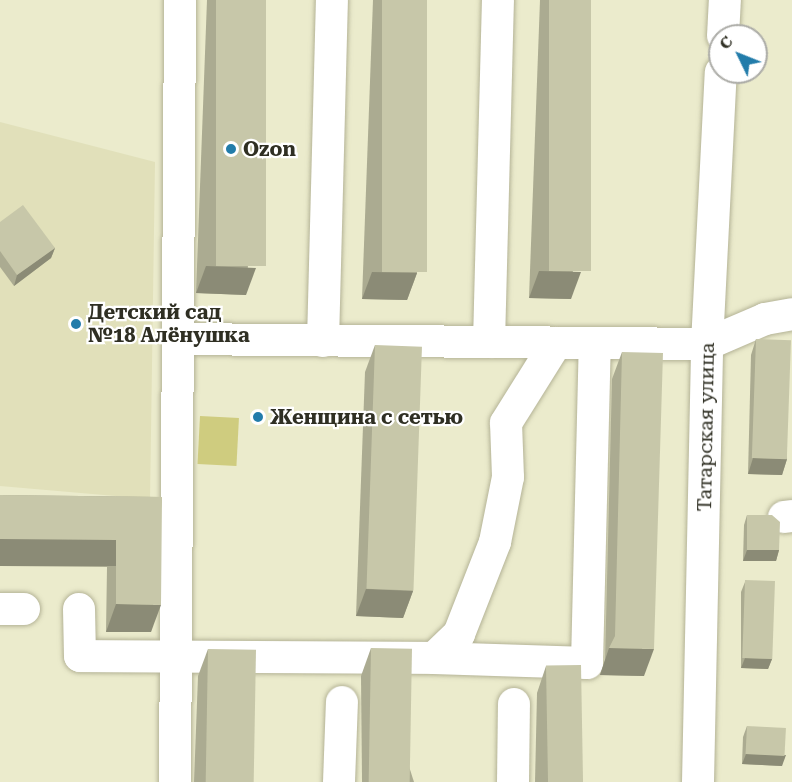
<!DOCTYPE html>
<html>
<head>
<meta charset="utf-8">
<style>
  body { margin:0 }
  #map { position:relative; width:792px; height:782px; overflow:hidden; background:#ebebcc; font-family:"Roboto Serif",serif }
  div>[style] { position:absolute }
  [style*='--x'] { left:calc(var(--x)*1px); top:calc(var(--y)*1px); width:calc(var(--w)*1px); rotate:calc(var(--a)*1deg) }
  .built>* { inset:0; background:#e1e0ba }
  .green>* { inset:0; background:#cfcc7f; transform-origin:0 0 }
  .roads { filter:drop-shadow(0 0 2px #b4b396) drop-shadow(0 0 2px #b4b396) }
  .minor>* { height:32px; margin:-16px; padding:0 16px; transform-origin:16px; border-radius:16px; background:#fff }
  .wall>* { inset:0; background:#abab91 }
  .shaded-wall>* { inset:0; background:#8b8b76; transform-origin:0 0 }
  .building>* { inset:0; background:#c7c7a9; transform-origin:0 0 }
  .dots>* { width:16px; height:16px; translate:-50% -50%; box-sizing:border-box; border:3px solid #fff; border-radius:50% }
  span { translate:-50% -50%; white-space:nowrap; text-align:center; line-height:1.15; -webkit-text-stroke:4.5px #fff; paint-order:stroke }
  .poi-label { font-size:20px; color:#2f2f23; font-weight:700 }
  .left { translate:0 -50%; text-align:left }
  .street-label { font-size:20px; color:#2f2f23 }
  .north { position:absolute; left:708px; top:24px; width:60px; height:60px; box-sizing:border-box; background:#fff; border:2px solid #acaca7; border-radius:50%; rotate:313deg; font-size:16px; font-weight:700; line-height:24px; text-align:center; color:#2f2f23 }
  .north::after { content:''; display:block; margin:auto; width:21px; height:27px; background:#227caa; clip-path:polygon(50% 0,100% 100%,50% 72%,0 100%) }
</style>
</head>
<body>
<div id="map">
  <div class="built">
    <div style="clip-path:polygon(0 122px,155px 162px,150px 499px,0 486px)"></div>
  </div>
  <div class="green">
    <div style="left:200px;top:416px;width:39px;height:48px;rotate:3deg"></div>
  </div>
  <div class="roads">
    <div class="minor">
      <div style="--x:723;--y:36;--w:36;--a:-87"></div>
      <div style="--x:178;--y:339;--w:529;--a:0.54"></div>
      <div style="--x:707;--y:344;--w:63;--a:-23.3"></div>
      <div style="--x:765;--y:319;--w:27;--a:-10"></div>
      <div style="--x:323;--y:341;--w:341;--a:-88.5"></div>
      <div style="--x:489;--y:342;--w:342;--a:-88.5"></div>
      <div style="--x:784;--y:517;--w:8;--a:-7"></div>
      <div style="--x:0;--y:609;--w:24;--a:0"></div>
      <div style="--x:79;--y:609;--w:47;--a:88.8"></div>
      <div style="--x:80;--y:656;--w:354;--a:0.3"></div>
      <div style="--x:434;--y:658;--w:35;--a:-44"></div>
      <div style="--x:459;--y:634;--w:99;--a:-68.6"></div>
      <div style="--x:495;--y:542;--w:66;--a:-78.7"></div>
      <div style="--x:508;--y:477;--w:54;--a:-92.1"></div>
      <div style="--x:506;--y:423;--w:94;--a:-58"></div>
      <div style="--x:434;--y:658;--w:153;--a:1.9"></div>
      <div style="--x:587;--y:663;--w:320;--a:-88.6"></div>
      <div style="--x:175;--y:782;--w:782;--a:-89.63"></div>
      <div style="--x:339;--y:782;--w:80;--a:-87.9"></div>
      <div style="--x:513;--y:782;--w:78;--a:-89.3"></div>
      <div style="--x:698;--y:782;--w:438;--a:-88.8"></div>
      <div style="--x:707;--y:344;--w:272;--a:-87.1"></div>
    </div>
  </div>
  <div class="wall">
    <div style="clip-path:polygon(207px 0,266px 0,246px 295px,196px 293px)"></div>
    <div style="clip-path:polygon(373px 0,427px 0,417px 273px,407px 300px,362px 299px)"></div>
    <div style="clip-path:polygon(540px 0,591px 0,571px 299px,529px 298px)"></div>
    <div style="clip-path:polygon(0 222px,55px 248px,51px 258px,14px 286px,0 267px)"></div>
    <div style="clip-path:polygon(756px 339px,787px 459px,782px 475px,748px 474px,751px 355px)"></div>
    <div style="clip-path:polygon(375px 345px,413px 591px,403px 618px,356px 616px,365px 372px)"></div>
    <div style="clip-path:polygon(622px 352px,644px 676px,600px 675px,605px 660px,612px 379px)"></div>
    <div style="clip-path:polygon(0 495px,162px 497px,151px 632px,106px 632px,107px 567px,0 566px)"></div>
    <div style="clip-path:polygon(747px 515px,779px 550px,776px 561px,743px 561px,744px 525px)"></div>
    <div style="clip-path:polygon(745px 582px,772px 659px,768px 669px,741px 668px,741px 592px)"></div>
    <div style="clip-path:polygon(371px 648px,414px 782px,362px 782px,361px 676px)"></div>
    <div style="clip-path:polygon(208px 649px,251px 782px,194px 782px,198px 676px)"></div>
    <div style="clip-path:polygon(546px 666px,583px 782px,535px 782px,537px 693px)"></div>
    <div style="clip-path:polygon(747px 726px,782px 766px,742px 764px,743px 737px)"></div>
  </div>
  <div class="shaded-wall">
    <div style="clip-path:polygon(55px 248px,51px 258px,14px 286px,17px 275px)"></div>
    <div style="clip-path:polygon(206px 266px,256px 268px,246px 295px,196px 293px)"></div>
    <div style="clip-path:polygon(539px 271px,581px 272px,571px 299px,529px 298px)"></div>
    <div style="clip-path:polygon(372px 272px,417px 273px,407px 300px,362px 299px)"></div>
    <div style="clip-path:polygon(753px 458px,787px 459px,782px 475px,748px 474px)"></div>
    <div style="left:0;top:539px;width:116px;height:27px"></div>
    <div style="clip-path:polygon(747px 550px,779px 550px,776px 561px,743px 561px)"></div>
    <div style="clip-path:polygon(366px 589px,413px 591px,403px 618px,356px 616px)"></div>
    <div style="clip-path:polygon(116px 604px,161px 605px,151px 632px,106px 632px)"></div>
    <div style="clip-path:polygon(609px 648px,654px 649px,644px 676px,600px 675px)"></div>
    <div style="clip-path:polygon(745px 658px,772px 659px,768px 669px,741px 668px)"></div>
    <div style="clip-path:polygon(746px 754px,786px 755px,782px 766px,742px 764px)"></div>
  </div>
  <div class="building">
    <div style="left:216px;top:0;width:50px;height:266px"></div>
    <div style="left:382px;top:0;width:45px;height:272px"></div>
    <div style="left:549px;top:0;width:42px;height:271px"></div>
    <div style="clip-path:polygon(23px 205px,55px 248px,17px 275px,0 251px,0 222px)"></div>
    <div style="left:756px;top:339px;width:35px;height:119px;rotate:2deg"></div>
    <div style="left:375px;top:345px;width:47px;height:244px;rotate:2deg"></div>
    <div style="clip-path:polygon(622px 352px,663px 353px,654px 649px,609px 648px,615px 636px)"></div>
    <div style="clip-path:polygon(0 495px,162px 497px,161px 605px,116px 604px,116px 540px,0 539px)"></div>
    <div style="clip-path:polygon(747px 515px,772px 515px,780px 522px,779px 550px,747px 550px)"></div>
    <div style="left:775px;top:581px;width:78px;height:30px;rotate:92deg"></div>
    <div style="left:371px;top:648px;width:41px;height:134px;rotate:1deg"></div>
    <div style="left:208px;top:649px;width:48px;height:133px;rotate:1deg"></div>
    <div style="left:581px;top:665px;width:117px;height:35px;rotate:89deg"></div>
    <div style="left:747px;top:726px;width:39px;height:28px;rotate:3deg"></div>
  </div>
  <div class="dots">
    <div style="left:231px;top:149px;background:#227caa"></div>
    <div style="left:76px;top:324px;background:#227caa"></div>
    <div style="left:258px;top:417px;background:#227caa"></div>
  </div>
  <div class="poi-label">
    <span class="left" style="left:243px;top:149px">Ozon</span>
    <span class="left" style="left:88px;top:324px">Детский сад<br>№18 Алёнушка</span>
    <span class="left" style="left:270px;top:417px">Женщина с сетью</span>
  </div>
  <div class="street-label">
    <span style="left:706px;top:427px;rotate:-89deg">Татарская улица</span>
  </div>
  <div class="north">С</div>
</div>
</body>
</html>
